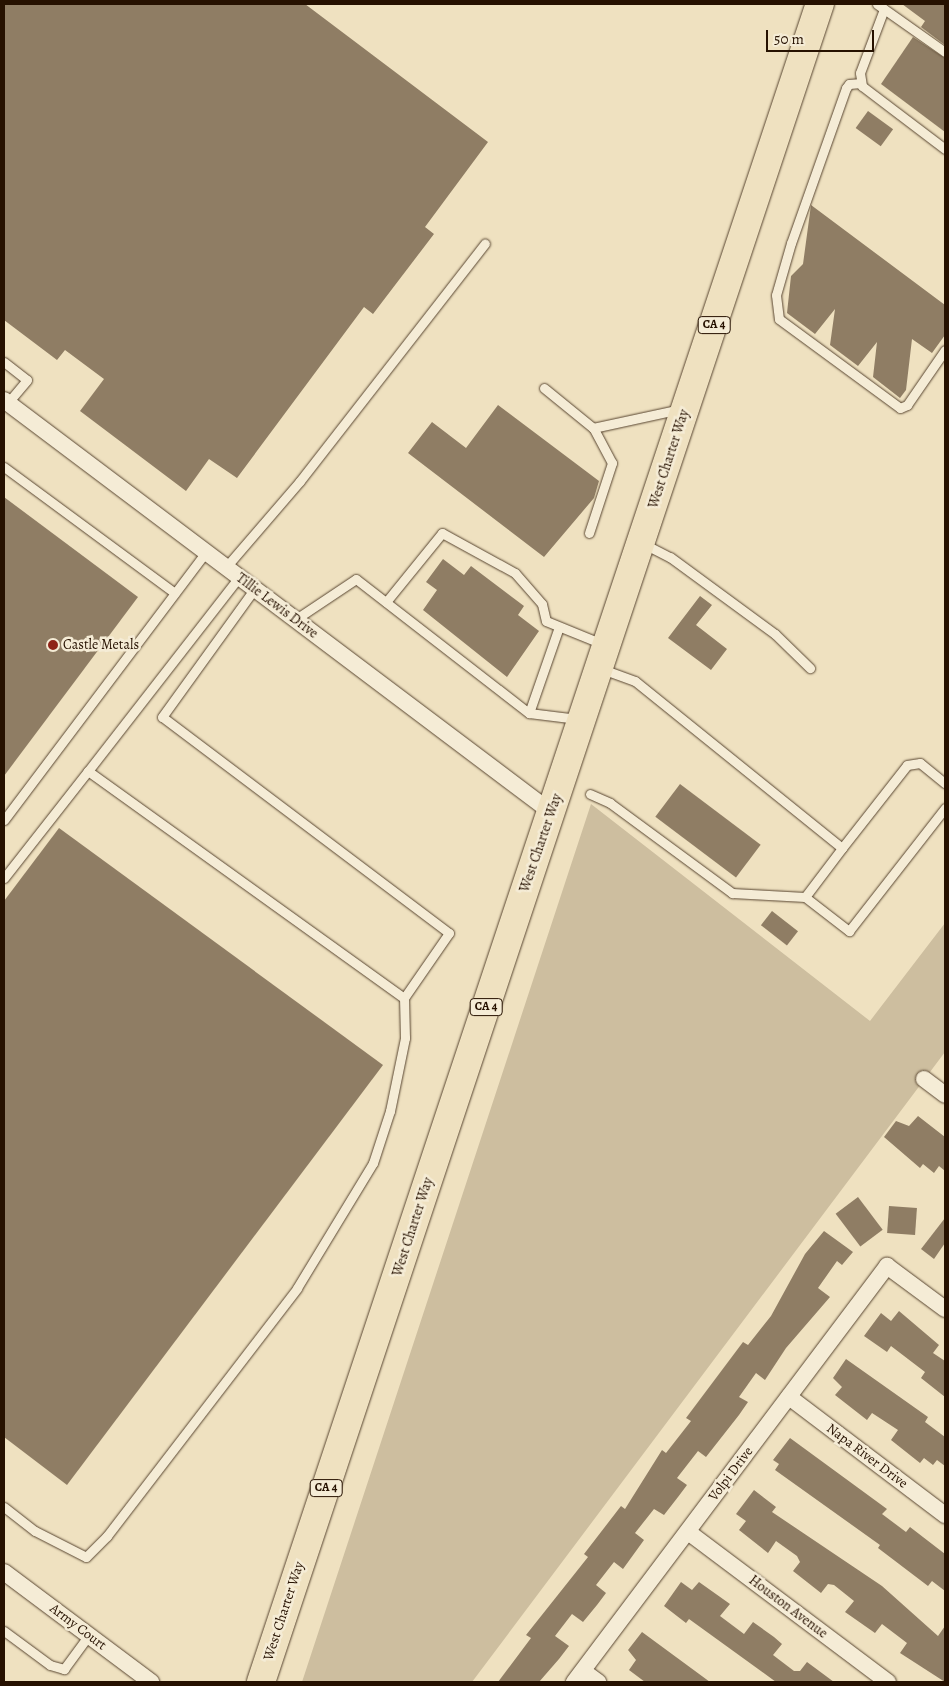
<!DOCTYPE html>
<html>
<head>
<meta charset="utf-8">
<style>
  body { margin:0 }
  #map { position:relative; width:949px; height:1686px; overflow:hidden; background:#efe1c0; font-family:Alegreya,serif }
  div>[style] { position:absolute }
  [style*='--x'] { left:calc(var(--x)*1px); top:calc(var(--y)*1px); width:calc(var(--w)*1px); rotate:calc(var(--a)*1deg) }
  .green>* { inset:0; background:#cdbe9f }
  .building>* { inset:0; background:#8f7d64; transform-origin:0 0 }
  .roads { filter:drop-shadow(0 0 1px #584530) drop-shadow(0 0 1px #584530) }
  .lane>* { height:9px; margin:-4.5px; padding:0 4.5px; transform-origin:4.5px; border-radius:4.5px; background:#f5ecd6 }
  .street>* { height:16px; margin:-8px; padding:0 8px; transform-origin:8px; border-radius:8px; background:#f5ecd6 }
  .highway>* { height:28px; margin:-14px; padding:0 14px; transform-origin:14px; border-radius:14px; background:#efe1c0 }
  .dots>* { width:14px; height:14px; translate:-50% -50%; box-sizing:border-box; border:2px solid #f5ecd6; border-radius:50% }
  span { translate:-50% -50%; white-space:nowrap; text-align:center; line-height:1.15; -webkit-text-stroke:5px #f5ecd6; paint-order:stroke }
  .shield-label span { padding:1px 4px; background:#f5ecd6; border:1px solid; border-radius:4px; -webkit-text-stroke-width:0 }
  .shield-label { font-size:12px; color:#261100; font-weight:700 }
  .street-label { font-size:14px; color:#261100 }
  .poi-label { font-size:14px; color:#261100 }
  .left { translate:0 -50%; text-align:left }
  .frame { position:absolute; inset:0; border:5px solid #261100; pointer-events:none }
  .scale { position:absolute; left:766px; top:30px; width:108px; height:22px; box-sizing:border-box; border:2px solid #261100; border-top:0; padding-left:6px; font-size:15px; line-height:18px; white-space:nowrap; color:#261100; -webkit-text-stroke:4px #f5ecd6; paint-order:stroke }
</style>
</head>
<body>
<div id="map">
  <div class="green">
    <div style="clip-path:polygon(591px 804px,870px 1021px,945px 923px,945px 1052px,472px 1682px,302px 1682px)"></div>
  </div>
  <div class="building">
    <div style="clip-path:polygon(4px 4px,305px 4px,488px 142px,425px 227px,434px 234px,373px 314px,364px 307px,237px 478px,209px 459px,186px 491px,80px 411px,104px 379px,65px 350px,57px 360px,4px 320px)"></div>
    <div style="clip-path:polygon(902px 4px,945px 4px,945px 45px,921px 27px,925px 21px)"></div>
    <div style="clip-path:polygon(913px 37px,945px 58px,945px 132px,881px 84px)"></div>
    <div style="left:868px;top:111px;width:31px;height:21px;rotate:36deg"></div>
    <div style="clip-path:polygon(811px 205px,945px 305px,945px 335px,932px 353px,912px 339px,906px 390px,900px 398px,873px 377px,877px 342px,858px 366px,830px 345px,835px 309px,815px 334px,787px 313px,791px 276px,803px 264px)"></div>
    <div style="clip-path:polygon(498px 405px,599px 481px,594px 498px,544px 557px,408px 453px,432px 422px,466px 448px)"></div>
    <div style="clip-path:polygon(4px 497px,138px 597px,4px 776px)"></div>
    <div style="clip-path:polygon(443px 559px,464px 575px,471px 566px,524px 606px,518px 615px,539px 631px,507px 677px,423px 610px,437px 590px,426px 582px)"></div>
    <div style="clip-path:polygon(700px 596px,712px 605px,696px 625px,727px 649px,711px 670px,668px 638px)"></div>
    <div style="left:680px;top:784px;width:101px;height:41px;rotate:37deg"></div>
    <div style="clip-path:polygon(59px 828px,383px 1065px,67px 1485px,4px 1437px,4px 901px)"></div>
    <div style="left:772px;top:911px;width:33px;height:18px;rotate:38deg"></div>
    <div style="clip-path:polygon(918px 1116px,945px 1137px,945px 1171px,939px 1166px,934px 1173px,923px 1164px,920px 1168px,884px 1137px,896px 1121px,909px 1126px)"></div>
    <div style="left:858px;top:1197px;width:41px;height:28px;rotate:53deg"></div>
    <div style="left:889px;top:1206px;width:28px;height:27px;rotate:4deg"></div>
    <div style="clip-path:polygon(945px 1218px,945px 1243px,934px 1259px,921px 1249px)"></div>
    <div style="clip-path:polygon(824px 1231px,853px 1252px,842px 1265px,837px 1261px,818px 1288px,830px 1297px,786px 1348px,765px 1380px,756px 1373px,739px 1397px,748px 1402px,739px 1415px,706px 1457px,698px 1451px,677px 1478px,687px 1485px,678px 1497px,664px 1515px,654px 1509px,635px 1533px,644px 1540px,623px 1569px,614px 1562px,596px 1585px,606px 1593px,597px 1605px,583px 1622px,572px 1614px,555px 1636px,569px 1646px,559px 1659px,539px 1682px,498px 1682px,531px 1638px,526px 1635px,588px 1557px,584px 1554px,621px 1506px,625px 1509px,662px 1450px,666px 1453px,691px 1421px,686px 1418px,743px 1342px,748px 1345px,771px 1316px,805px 1254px)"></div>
    <div style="clip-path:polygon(899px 1311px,939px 1345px,933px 1353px,945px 1361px,945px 1397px,921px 1378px,925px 1372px,891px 1346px,887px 1352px,864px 1336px,881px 1313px,891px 1321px)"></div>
    <div style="clip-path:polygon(846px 1359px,928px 1417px,925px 1422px,945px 1437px,945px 1466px,937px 1460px,933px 1465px,924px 1458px,920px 1463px,891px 1440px,898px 1430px,872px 1413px,867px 1420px,835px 1395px,842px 1387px,833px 1378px)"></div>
    <div style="clip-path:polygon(790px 1438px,887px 1509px,882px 1514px,906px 1532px,910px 1527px,945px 1554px,945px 1591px,932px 1581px,928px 1586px,878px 1548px,880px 1545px,775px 1470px,779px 1464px,773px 1460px)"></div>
    <div style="clip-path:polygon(754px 1490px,776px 1507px,772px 1512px,882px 1586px,938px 1636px,945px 1626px,945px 1682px,900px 1653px,907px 1643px,882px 1624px,875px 1633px,845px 1612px,854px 1601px,834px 1585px,828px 1584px,821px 1593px,793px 1571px,800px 1562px,797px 1556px,776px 1541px,768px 1553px,739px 1530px,746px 1521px,736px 1514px)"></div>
    <div style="clip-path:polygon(681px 1582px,692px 1590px,699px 1582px,730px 1604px,720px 1616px,744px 1634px,753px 1622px,774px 1637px,782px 1644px,773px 1655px,794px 1671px,800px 1671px,807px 1662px,834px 1682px,776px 1682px,689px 1619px,686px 1623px,664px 1606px)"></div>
    <div style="clip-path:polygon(642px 1632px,710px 1682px,645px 1682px,629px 1670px,636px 1660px,628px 1650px)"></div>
  </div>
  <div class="roads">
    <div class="lane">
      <div style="--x:877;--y:4;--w:83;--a:35.2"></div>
      <div style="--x:884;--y:9;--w:68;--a:110.6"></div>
      <div style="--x:860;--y:73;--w:13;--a:81"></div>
      <div style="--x:862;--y:86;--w:104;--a:37.2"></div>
      <div style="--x:861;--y:83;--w:12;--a:175"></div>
      <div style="--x:849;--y:84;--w:5;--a:127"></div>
      <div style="--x:846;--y:88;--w:164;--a:109.5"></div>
      <div style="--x:791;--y:243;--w:54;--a:106.1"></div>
      <div style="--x:776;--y:295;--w:24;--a:83"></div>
      <div style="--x:779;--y:319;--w:150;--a:36.3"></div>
      <div style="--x:900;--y:408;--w:8;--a:-23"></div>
      <div style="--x:907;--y:405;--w:67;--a:-55.4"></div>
      <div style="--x:4;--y:362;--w:29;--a:38"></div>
      <div style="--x:27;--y:380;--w:30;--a:130"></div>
      <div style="--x:544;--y:388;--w:63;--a:39.2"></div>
      <div style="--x:593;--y:428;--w:89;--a:-12.3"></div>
      <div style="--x:4;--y:467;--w:212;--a:36.4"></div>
      <div style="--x:589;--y:533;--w:74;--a:-71.8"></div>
      <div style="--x:612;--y:463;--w:40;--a:-118"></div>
      <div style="--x:644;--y:544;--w:29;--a:27"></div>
      <div style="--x:670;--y:557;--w:130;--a:36.3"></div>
      <div style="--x:775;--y:634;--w:49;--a:44.2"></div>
      <div style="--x:226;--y:567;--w:113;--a:-49.3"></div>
      <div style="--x:300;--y:481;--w:301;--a:-52.1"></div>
      <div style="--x:239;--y:577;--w:246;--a:127.9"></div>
      <div style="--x:88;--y:771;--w:389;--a:35.7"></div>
      <div style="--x:404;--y:998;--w:79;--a:-55.3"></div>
      <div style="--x:449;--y:933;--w:359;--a:-143"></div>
      <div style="--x:162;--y:717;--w:159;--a:-54.2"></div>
      <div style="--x:386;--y:602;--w:89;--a:-50.9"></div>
      <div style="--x:442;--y:533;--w:83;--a:28.7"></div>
      <div style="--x:515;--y:573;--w:41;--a:48.9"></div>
      <div style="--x:542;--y:604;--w:17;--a:77"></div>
      <div style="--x:546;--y:621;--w:64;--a:22.1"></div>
      <div style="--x:296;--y:619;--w:72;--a:-33.7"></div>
      <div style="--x:356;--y:579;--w:219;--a:37.8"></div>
      <div style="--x:529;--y:713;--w:49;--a:7"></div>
      <div style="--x:602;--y:669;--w:35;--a:20"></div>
      <div style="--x:635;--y:681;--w:266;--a:38.9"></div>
      <div style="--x:842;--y:848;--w:105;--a:-51.9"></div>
      <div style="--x:907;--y:765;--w:13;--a:-9"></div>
      <div style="--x:920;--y:763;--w:32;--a:39"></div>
      <div style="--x:529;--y:713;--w:91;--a:-70.8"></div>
      <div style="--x:590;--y:794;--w:22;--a:24"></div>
      <div style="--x:610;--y:803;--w:152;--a:36.4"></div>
      <div style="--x:732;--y:893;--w:73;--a:3.1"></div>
      <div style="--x:805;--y:897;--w:56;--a:37.7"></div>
      <div style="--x:849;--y:931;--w:156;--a:-52"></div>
      <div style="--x:4;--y:820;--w:336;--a:-53"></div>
      <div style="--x:4;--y:878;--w:136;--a:-51.9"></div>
      <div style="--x:805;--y:897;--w:61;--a:-52.9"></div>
      <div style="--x:4;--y:1507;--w:39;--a:38"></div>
      <div style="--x:35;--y:1531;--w:57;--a:27"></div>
      <div style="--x:86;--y:1557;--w:30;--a:-45"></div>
      <div style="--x:107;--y:1536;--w:312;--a:-52.5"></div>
      <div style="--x:297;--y:1288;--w:146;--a:-58.7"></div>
      <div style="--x:373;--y:1163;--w:55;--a:-71.9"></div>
      <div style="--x:390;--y:1111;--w:75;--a:-78.4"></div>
      <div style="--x:405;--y:1038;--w:40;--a:-91.4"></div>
      <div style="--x:4;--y:1631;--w:57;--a:36.5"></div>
      <div style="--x:50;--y:1665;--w:15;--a:16"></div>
      <div style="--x:64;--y:1669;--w:42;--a:-53.7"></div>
    </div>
    <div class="street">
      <div style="--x:4;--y:400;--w:685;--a:36.99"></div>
      <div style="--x:924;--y:1079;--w:26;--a:37"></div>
      <div style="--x:789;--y:1397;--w:196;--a:37.1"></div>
      <div style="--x:688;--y:1532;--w:250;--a:36.9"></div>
      <div style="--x:4;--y:1572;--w:184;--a:36.8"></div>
      <div style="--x:583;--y:1671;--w:19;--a:36"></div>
      <div style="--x:574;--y:1682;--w:521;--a:-53.04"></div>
      <div style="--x:887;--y:1266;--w:72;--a:36.6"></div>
    </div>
    <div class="highway">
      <div style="--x:261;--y:1682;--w:1769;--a:-71.58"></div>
    </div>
  </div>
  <div class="dots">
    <div style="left:53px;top:645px;background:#8f2418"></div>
  </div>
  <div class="shield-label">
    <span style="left:714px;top:325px">CA 4</span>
    <span style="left:486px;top:1007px">CA 4</span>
    <span style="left:326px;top:1488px">CA 4</span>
  </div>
  <div class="street-label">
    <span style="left:669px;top:459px;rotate:-72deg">West Charter Way</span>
    <span style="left:277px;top:606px;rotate:37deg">Tillie Lewis Drive</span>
    <span style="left:541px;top:843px;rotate:-71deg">West Charter Way</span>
    <span style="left:413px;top:1227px;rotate:-72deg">West Charter Way</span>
    <span style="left:867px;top:1456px;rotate:37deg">Napa River Drive</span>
    <span style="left:731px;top:1474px;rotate:-53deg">Volpi Drive</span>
    <span style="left:788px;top:1607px;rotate:37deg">Houston Avenue</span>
    <span style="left:284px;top:1611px;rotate:-72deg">West Charter Way</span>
    <span style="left:78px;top:1627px;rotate:37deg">Army Court</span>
  </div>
  <div class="poi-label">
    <span class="left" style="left:63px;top:645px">Castle Metals</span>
  </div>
  <div class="frame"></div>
  <div class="scale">50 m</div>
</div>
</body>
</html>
